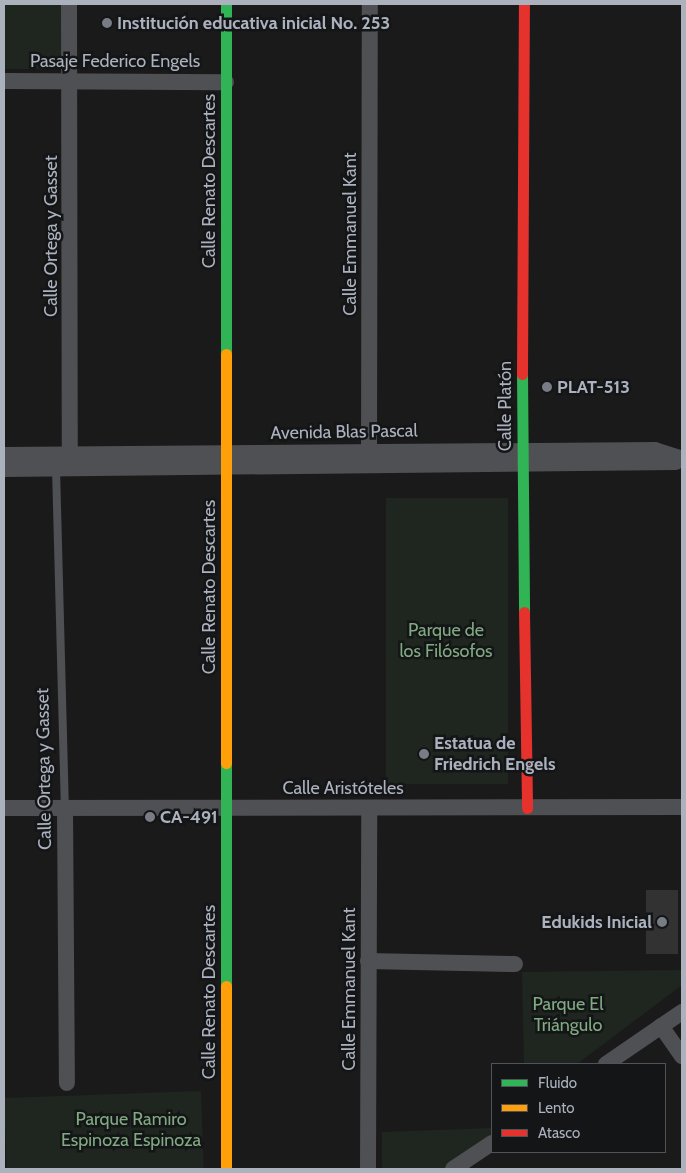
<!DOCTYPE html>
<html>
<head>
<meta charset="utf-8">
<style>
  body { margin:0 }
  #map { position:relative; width:686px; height:1173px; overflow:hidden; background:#1a1a1b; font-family:Cabin,sans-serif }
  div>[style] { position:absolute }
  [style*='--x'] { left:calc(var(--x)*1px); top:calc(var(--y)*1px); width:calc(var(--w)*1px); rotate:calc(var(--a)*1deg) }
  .green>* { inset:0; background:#1e261f; transform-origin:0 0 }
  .building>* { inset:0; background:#323233; transform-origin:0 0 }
  .lane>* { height:8px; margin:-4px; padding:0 4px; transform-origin:4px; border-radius:4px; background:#4f5054 }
  .street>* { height:16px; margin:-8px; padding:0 8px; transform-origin:8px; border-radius:8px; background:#4f5054 }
  .fast>* { height:11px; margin:-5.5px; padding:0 5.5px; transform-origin:5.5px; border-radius:5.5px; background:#30b455 }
  .slow>* { height:11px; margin:-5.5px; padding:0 5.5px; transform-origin:5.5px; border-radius:5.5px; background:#ff9f0a }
  .jam>* { height:11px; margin:-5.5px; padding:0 5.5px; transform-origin:5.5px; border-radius:5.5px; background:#e5322d }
  .dots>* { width:14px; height:14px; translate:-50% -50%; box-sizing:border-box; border:2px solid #141517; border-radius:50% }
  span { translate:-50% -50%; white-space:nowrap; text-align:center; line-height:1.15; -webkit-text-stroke:5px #141517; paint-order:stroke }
  .poi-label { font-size:18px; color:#abb1bd; font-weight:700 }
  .left { translate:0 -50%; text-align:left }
  .right { translate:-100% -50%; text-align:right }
  .street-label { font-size:18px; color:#abb1bd }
  .park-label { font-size:18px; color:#80aa81 }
  .frame { position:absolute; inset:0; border:5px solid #abb1bd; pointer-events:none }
  .legend { position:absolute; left:491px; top:1063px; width:175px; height:90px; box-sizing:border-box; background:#141517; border:1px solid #505359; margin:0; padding:6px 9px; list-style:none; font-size:15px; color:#abb1bd }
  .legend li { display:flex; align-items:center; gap:10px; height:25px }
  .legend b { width:25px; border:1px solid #505359 }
</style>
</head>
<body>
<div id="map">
  <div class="green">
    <div style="left:4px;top:4px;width:57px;height:65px"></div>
    <div style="left:386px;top:498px;width:122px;height:286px"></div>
    <div style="clip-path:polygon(682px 970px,682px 985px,577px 1064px,524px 1064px,522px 972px)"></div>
    <div style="left:201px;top:1091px;width:78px;height:197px;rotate:88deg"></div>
    <div style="clip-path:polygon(492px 1128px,492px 1134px,444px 1169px,382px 1169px,382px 1132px)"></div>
  </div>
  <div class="building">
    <div style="left:646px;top:890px;width:32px;height:64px"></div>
  </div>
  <div class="lane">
    <div style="--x:56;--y:468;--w:341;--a:88.5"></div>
  </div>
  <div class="street">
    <div style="--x:69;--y:4;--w:459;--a:89.9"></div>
    <div style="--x:4;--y:81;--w:222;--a:0.3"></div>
    <div style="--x:4;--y:455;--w:651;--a:-0.44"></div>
    <div style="--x:655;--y:450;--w:28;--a:18"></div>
    <div style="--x:369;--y:461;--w:457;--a:-89.9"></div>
    <div style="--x:4;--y:469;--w:672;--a:-0.6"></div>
    <div style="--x:4;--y:808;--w:678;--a:-0.08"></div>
    <div style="--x:65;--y:809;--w:274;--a:89.6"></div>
    <div style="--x:368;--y:961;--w:147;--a:1.2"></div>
    <div style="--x:661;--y:1026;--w:37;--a:55"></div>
    <div style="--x:606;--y:1064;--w:92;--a:-34.4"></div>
    <div style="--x:368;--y:1169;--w:361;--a:-89.8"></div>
    <div style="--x:453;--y:1169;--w:47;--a:-33.7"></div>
  </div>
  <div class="fast">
    <div style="--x:226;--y:4;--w:350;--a:90"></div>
    <div style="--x:522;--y:374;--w:238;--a:89.5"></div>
    <div style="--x:226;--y:763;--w:223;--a:90"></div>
  </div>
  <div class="slow">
    <div style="--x:226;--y:354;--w:409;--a:90"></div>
    <div style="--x:226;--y:986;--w:183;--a:90"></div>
  </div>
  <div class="jam">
    <div style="--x:522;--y:374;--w:370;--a:-89.7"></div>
    <div style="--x:524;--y:612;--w:196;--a:89.1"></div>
  </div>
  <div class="dots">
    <div style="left:107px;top:23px;background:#787c84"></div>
    <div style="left:547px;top:387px;background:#787c84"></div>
    <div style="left:424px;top:754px;background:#787c84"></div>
    <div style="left:150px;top:817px;background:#787c84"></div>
    <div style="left:662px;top:922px;background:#787c84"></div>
  </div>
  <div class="poi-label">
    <span class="left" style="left:117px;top:23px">Institución educativa inicial No. 253</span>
    <span class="left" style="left:557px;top:387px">PLAT-513</span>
    <span class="left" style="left:434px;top:754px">Estatua de<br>Friedrich Engels</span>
    <span class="left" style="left:160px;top:817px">CA-491</span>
    <span class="right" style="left:652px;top:922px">Edukids Inicial</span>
  </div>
  <div class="street-label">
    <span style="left:115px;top:61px">Pasaje Federico Engels</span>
    <span style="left:209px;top:181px;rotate:-90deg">Calle Renato Descartes</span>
    <span style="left:350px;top:234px;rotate:-90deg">Calle Emmanuel Kant</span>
    <span style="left:51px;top:236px;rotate:-90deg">Calle Ortega y Gasset</span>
    <span style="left:505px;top:406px;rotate:-90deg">Calle Platón</span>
    <span style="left:344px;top:432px;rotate:-1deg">Avenida Blas Pascal</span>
    <span style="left:209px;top:587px;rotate:-90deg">Calle Renato Descartes</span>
    <span style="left:44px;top:769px;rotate:-91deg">Calle Ortega y Gasset</span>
    <span style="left:343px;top:788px">Calle Aristóteles</span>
    <span style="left:349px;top:989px;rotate:-90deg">Calle Emmanuel Kant</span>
    <span style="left:209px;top:992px;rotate:-90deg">Calle Renato Descartes</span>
  </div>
  <div class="park-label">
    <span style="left:446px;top:641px">Parque de<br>los Filósofos</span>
    <span style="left:568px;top:1015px">Parque El<br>Triángulo</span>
    <span style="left:131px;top:1130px">Parque Ramiro<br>Espinoza Espinoza</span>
  </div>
  <div class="frame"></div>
  <ul class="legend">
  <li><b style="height:6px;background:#30b455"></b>Fluido</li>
  <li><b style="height:6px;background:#ff9f0a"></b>Lento</li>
  <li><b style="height:6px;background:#e5322d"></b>Atasco</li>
  </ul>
</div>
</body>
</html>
